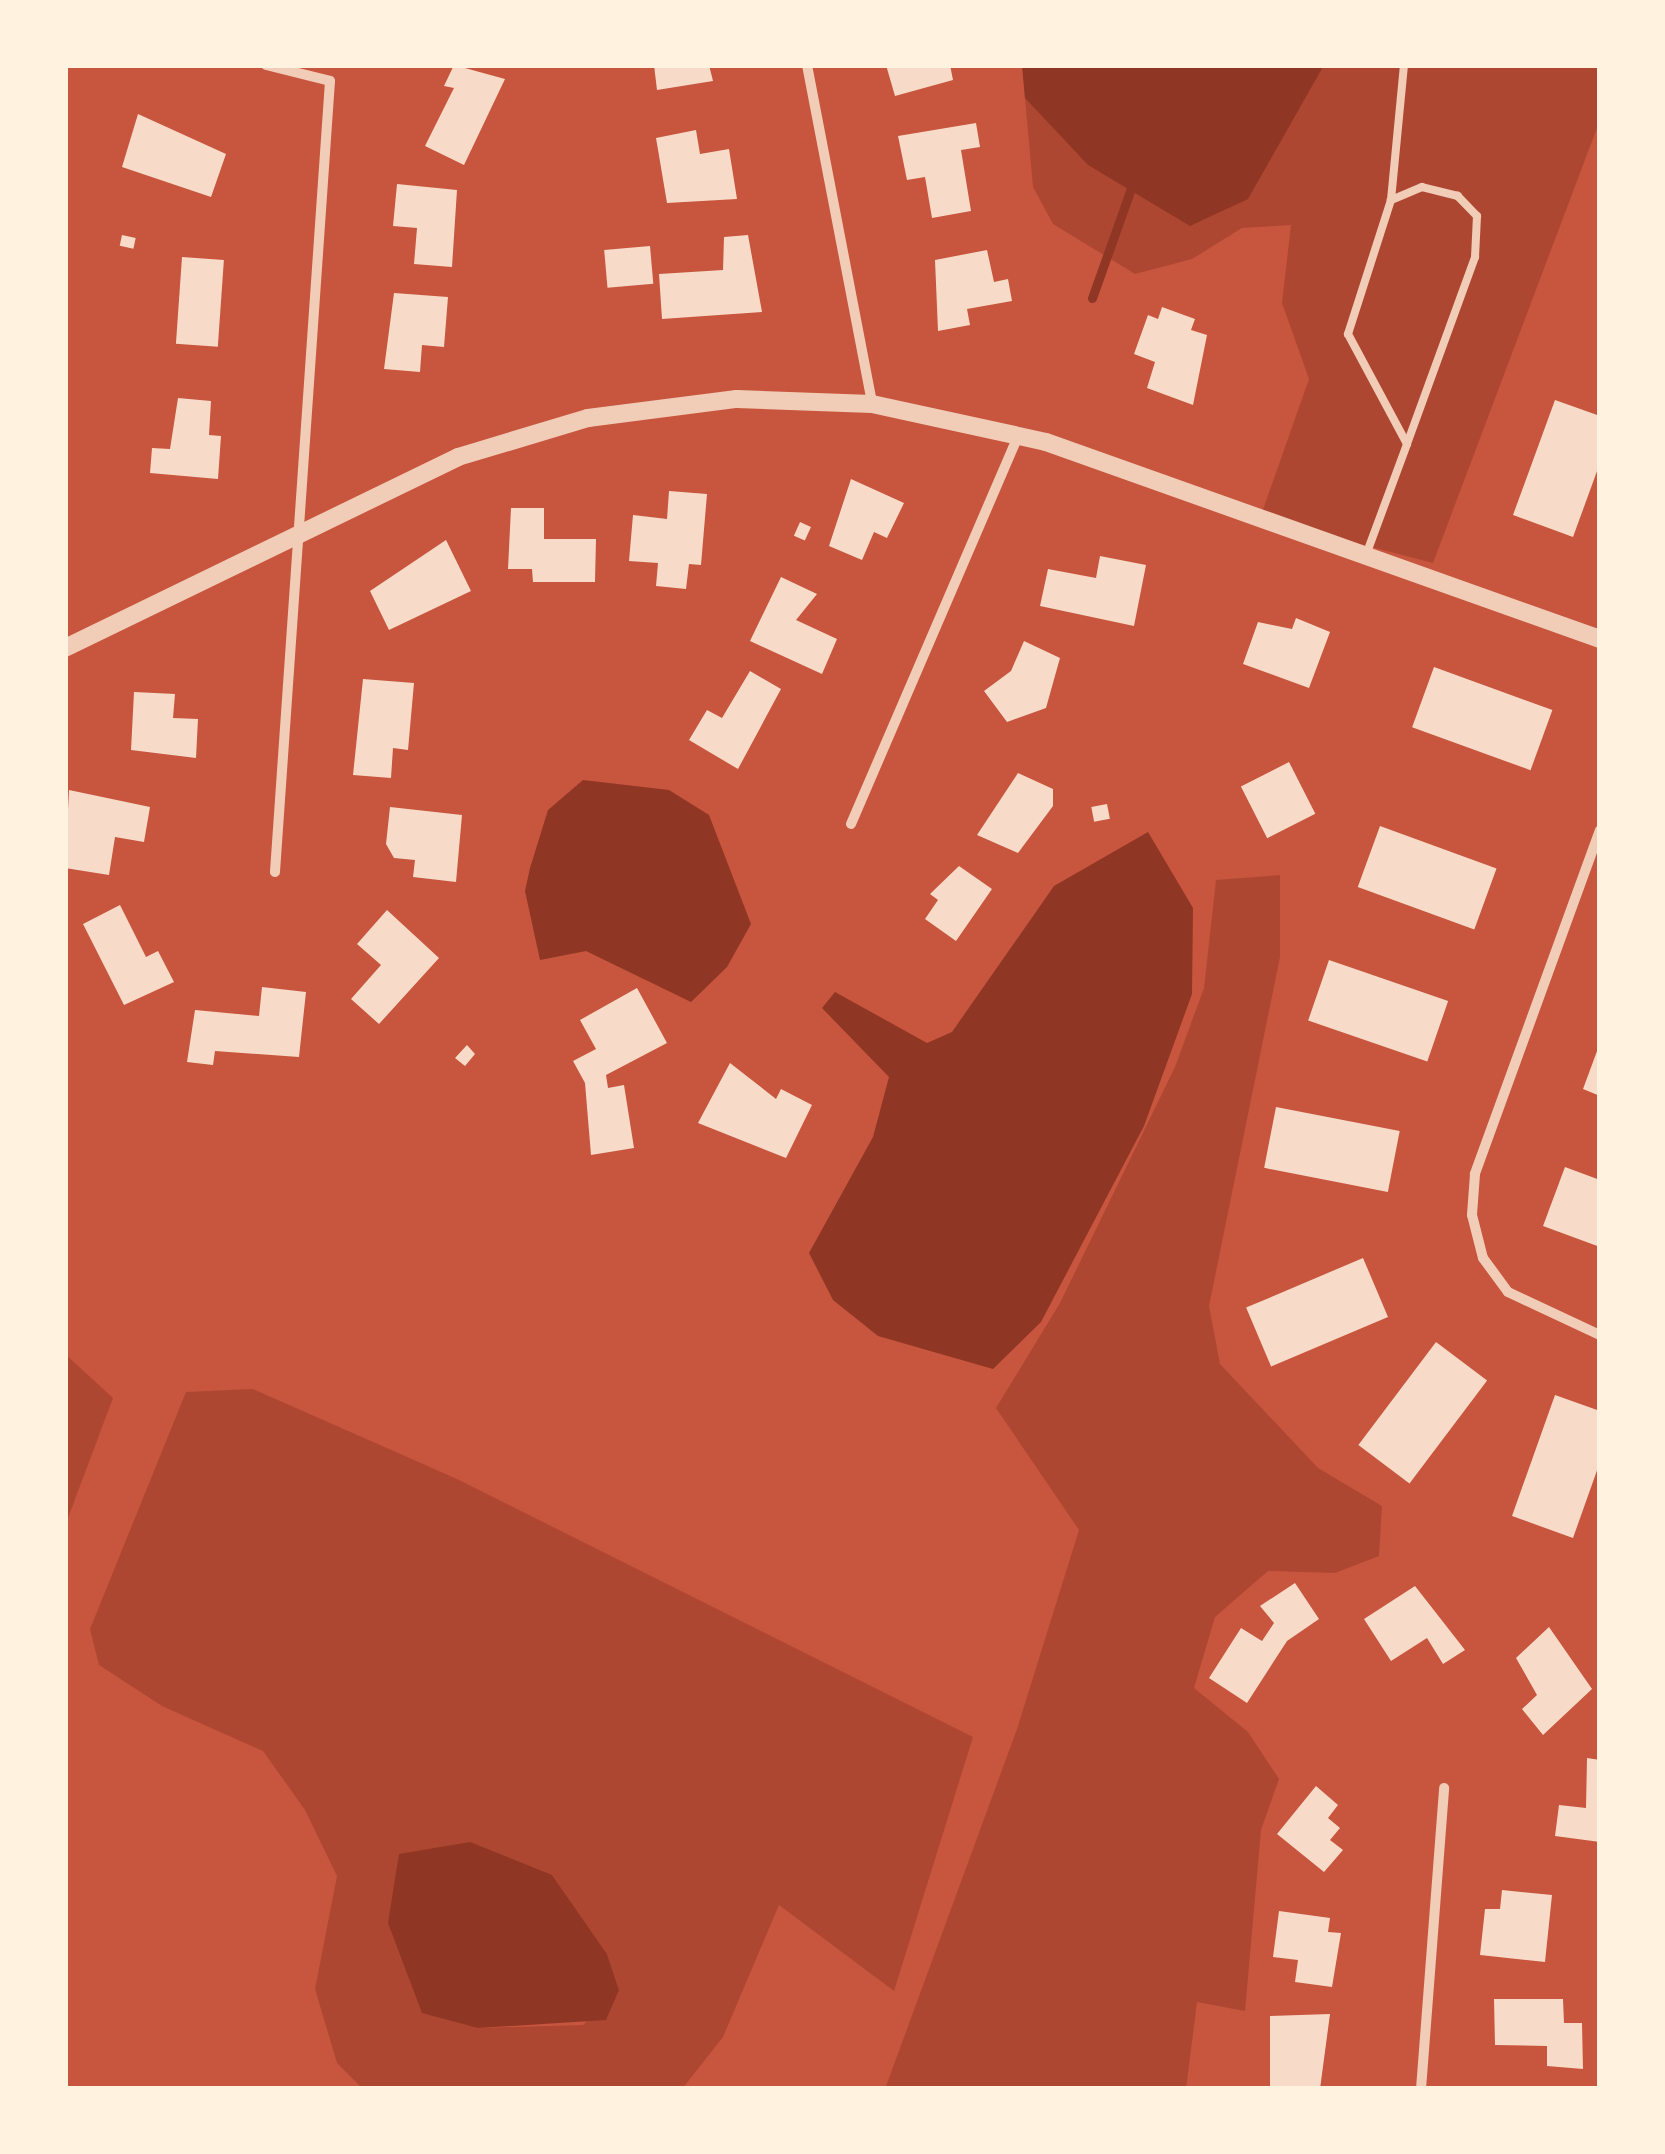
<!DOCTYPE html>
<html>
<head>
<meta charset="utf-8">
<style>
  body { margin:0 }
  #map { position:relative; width:1665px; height:2154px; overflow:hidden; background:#c8553d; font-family:"Noto Sans",sans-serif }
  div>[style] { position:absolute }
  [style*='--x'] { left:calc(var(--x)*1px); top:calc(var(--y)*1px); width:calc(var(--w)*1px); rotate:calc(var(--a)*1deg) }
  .green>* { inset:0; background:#ae4732 }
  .water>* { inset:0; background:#8f3625 }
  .stream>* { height:9px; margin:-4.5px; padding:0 4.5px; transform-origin:4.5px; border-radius:4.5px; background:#8f3625 }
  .building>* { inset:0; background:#f7dbc8; transform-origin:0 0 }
  .service>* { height:8px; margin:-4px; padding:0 4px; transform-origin:4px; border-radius:4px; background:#f1ccb7 }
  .minor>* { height:10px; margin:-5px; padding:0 5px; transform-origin:5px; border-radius:5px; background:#f1ccb7 }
  .tertiary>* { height:18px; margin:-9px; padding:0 9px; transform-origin:9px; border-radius:9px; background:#f1ccb7 }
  span { translate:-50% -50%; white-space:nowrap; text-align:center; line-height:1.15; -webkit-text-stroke:9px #fff3e0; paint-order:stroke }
  .frame { position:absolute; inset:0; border:68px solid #fff3e0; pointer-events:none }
</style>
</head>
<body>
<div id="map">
  <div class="green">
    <div style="clip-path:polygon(1022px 65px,1600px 65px,1600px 120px,1433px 563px,1260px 518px,1309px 379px,1282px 303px,1291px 225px,1242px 228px,1192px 259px,1135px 274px,1053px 224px,1033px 187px)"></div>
    <div style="clip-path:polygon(1280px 875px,1280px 957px,1209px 1306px,1220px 1364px,1318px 1468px,1382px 1506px,1379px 1556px,1335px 1573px,1268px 1571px,1215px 1617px,1194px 1688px,1248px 1732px,1279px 1779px,1261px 1830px,1245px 2011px,1197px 2002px,1186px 2089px,885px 2089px,1017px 1729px,1079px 1530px,996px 1408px,1060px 1303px,1175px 1067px,1204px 988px,1216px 880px)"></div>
    <div style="clip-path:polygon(65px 1354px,113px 1398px,65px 1526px)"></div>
    <div style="clip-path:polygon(evenodd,253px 1389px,457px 1479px,973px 1737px,894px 1991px,779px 1905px,723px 2037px,682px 2089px,363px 2089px,337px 2063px,315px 1989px,337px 1876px,305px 1810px,263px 1751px,162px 1706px,99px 1665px,90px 1629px,186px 1392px,253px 1389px,552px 1875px,607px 1954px,619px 1990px,583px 2025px,478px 2028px,552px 1875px)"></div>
  </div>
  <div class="water">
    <div style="clip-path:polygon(1022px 65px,1324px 65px,1248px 199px,1190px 226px,1088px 165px,1025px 98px)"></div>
    <div style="clip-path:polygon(583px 780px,669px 790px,709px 815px,751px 924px,727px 967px,691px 1002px,586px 951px,540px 960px,525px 891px,530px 868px,548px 810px)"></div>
    <div style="clip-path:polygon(1148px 832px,1193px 908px,1192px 994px,1144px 1126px,1041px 1322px,993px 1369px,878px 1336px,833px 1300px,809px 1253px,873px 1137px,889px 1077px,822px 1008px,835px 992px,927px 1043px,952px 1032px,1054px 886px)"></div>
    <div style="clip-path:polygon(470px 1842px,552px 1875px,607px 1954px,619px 1990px,606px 2020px,478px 2028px,422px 2013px,388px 1923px,399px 1854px)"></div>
  </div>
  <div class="stream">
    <div style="--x:1092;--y:298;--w:122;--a:-70.4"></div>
  </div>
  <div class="building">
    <div style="clip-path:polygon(454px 65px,505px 79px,464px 165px,425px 146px,454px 88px,444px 86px)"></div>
    <div style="clip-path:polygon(654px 65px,709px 65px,713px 81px,657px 90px)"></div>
    <div style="clip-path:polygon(886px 65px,950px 65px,953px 80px,895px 96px)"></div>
    <div style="clip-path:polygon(138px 114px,226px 154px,211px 197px,122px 167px)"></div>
    <div style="clip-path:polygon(976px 123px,980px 147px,961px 150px,971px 211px,932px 218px,925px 177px,907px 180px,898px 136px)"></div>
    <div style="clip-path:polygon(696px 130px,700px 154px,729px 149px,737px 199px,667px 203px,656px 138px)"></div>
    <div style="clip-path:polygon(397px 184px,457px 190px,452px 267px,414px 264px,417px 228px,393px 226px)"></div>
    <div style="left:122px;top:235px;width:14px;height:11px;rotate:12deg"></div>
    <div style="clip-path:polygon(748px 235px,762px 312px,662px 319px,659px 274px,723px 270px,724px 237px)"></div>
    <div style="left:650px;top:246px;width:38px;height:46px;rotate:85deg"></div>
    <div style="clip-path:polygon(987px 250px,994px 282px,1008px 279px,1012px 301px,967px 309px,970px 325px,938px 331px,935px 260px)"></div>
    <div style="left:182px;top:257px;width:42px;height:87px;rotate:4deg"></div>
    <div style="clip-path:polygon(394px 293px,448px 297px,444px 347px,422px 345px,420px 372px,384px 369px)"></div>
    <div style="clip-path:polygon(1162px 307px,1195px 319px,1191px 330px,1207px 335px,1193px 405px,1147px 388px,1155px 362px,1134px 354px,1148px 315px,1158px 319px)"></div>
    <div style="clip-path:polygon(178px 398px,211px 401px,209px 435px,221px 436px,218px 479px,150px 473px,152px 448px,170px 449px)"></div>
    <div style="clip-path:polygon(1555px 400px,1600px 416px,1600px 463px,1573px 537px,1513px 515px)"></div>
    <div style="clip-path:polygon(851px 479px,904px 503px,887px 538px,874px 532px,862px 560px,829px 546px)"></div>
    <div style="clip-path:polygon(669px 491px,707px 494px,701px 565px,689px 564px,686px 589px,656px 586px,658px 563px,629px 561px,633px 515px,667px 519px)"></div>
    <div style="clip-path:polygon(511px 508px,544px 508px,544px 539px,596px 539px,595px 582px,533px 582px,532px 569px,508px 569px)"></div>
    <div style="left:800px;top:522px;width:12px;height:15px;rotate:24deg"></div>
    <div style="clip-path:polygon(446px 540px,471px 591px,389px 630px,370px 591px)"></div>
    <div style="clip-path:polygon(1100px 556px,1146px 565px,1134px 626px,1040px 606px,1048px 569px,1096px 578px)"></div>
    <div style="clip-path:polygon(781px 577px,817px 594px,796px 620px,837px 639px,822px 674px,750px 641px)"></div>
    <div style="clip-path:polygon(1296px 618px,1330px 632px,1309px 688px,1243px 664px,1258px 622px,1292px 629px)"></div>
    <div style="clip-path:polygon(1024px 641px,1060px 658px,1046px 708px,1007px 722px,984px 691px,1011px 671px)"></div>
    <div style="left:1434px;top:667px;width:126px;height:64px;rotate:20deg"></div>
    <div style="clip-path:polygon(750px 671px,781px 689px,738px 769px,689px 740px,707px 710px,722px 718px)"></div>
    <div style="clip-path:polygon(363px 679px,414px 683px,408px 750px,393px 748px,391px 778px,353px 775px)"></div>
    <div style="clip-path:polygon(134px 692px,175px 694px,173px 718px,198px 719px,196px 758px,131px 750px)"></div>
    <div style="left:1289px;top:762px;width:58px;height:54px;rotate:63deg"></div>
    <div style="clip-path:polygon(1018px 773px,1053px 789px,1053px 806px,1018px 853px,977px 835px)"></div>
    <div style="clip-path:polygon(69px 790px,150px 807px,144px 842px,115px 837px,109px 875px,65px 868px)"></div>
    <div style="left:1107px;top:804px;width:15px;height:16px;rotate:79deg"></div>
    <div style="clip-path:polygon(390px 807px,462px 815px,456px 882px,413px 877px,415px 860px,394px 858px,386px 844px)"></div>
    <div style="left:1380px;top:826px;width:124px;height:65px;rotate:20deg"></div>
    <div style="clip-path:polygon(959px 866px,992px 889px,956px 941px,925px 919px,938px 900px,930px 894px)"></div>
    <div style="clip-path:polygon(120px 905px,146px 957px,158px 951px,174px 982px,124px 1005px,83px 924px)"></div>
    <div style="clip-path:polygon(387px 910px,439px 958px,379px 1024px,351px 999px,381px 965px,357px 944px)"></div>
    <div style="left:1329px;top:960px;width:126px;height:64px;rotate:19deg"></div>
    <div style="clip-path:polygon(262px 987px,306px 992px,299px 1057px,215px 1051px,213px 1065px,187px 1062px,195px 1010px,259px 1016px)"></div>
    <div style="clip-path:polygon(637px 988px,667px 1043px,606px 1075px,608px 1088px,624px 1085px,634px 1148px,591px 1155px,585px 1083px,573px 1061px,596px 1049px,580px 1020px)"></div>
    <div style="clip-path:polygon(1600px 1043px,1600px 1096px,1583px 1089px)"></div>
    <div style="clip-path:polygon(467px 1045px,475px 1054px,465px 1066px,455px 1058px)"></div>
    <div style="clip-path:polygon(730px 1063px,776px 1099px,781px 1089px,812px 1105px,786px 1158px,698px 1123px)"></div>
    <div style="left:1276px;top:1107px;width:126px;height:62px;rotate:11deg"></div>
    <div style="clip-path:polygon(1565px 1167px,1600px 1180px,1600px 1247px,1543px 1226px)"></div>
    <div style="left:1363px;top:1258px;width:64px;height:127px;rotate:67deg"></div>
    <div style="left:1436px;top:1342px;width:64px;height:129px;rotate:37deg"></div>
    <div style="clip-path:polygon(1555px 1395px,1600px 1411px,1600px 1462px,1573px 1538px,1512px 1516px)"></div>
    <div style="clip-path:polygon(1295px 1583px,1319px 1619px,1287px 1641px,1247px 1703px,1209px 1678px,1241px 1628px,1262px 1641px,1274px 1623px,1260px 1606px)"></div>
    <div style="clip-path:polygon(1415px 1586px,1465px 1650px,1443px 1664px,1427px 1638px,1391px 1661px,1364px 1619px)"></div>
    <div style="clip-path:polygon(1549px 1627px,1592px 1689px,1543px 1735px,1522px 1709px,1537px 1695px,1516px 1658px)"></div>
    <div style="clip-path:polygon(1587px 1758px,1600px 1760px,1600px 1842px,1555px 1836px,1559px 1805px,1586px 1808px)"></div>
    <div style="clip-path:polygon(1316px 1786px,1338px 1805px,1328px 1818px,1340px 1828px,1330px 1840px,1343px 1850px,1324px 1872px,1277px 1834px)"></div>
    <div style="clip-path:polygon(1502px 1890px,1552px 1895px,1545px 1962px,1480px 1955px,1485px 1909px,1500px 1909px)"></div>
    <div style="clip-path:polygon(1279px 1911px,1330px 1918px,1328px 1932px,1341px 1933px,1332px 1987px,1295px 1982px,1298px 1960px,1273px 1957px)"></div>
    <div style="clip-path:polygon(1494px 1999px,1563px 1999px,1564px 2023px,1582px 2023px,1583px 2069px,1547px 2066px,1547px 2046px,1495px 2045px)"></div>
    <div style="clip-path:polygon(1330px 2014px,1320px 2089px,1270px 2089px,1270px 2016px)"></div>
  </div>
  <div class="service">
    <div style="--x:1391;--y:200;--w:136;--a:-84.5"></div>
    <div style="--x:1366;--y:555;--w:118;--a:-69.7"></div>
    <div style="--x:1407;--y:444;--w:199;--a:-70"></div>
    <div style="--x:1475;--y:257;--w:41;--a:-87.2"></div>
    <div style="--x:1477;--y:216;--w:28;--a:-134"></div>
    <div style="--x:1458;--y:196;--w:37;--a:-166"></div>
    <div style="--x:1422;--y:187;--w:34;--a:157"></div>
    <div style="--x:1391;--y:200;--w:141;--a:107.8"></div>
    <div style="--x:1348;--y:334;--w:125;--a:61.8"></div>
  </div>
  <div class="minor">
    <div style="--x:266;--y:65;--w:66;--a:14"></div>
    <div style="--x:330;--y:81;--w:793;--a:93.98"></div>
    <div style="--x:807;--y:65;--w:345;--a:79.1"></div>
    <div style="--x:851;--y:824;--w:417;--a:-66.7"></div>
    <div style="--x:1600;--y:830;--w:366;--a:110"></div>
    <div style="--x:1475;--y:1174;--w:41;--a:94.2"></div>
    <div style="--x:1472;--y:1215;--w:44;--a:75.7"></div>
    <div style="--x:1483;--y:1258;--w:42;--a:53.7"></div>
    <div style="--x:1508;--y:1292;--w:102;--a:25.1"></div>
    <div style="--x:1421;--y:2089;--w:302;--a:-85.6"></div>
  </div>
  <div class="tertiary">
    <div style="--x:65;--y:648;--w:437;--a:-25.9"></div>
    <div style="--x:458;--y:457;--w:136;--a:-16.7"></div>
    <div style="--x:588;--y:418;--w:150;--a:-7.3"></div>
    <div style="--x:737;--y:399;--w:135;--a:2.1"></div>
    <div style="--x:872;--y:404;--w:178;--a:12.3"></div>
    <div style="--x:1046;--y:442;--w:588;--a:19.58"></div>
  </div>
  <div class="frame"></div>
</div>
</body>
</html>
